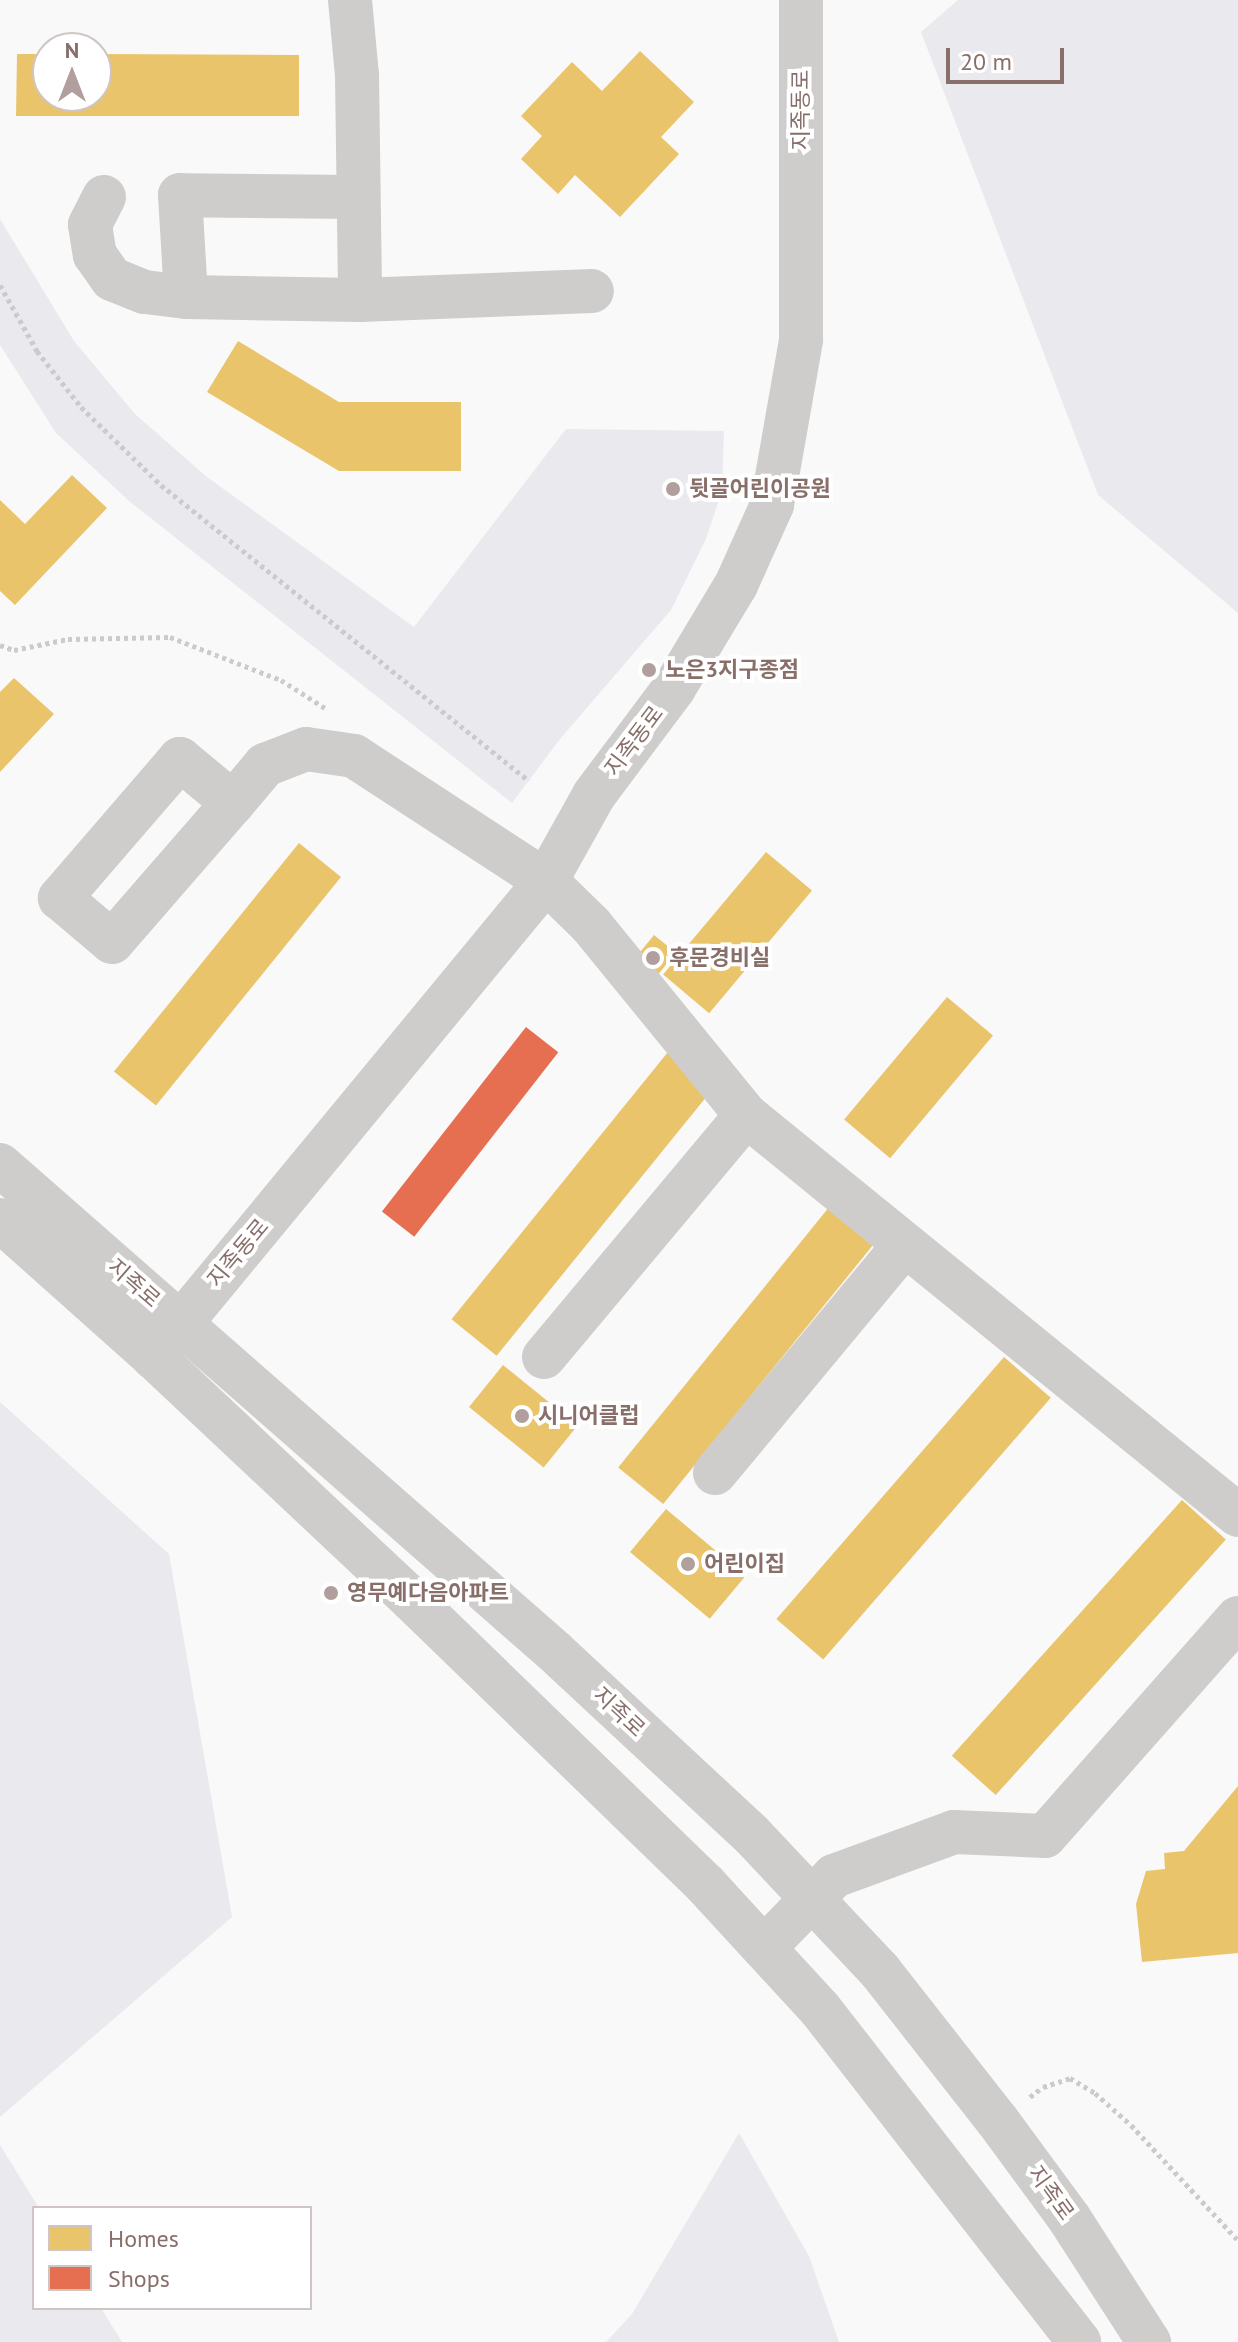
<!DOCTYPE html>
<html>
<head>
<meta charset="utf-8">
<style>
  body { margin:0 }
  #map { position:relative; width:1238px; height:2342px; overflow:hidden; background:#f9f9f9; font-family:"PT Sans","Noto Sans KR",sans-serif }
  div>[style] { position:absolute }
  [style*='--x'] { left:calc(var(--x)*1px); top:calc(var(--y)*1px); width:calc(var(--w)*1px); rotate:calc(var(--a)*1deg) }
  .green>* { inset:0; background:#eae9ed }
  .homes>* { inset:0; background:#e9c46a; transform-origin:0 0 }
  .shops>* { inset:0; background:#e76f51; transform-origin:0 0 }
  .path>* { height:5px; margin-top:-2.5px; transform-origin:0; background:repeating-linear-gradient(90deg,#cccaca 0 4px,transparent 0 8px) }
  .minor>* { height:44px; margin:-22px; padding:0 22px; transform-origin:22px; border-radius:22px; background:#cecdcc }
  .dots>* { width:22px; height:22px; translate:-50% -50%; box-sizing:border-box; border:4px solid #fff; border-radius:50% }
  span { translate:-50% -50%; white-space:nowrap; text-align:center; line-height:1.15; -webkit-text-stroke:8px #fff; paint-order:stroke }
  .street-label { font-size:22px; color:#886f6a }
  .poi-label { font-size:22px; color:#886f6a; font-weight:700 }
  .left { translate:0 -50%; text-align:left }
  .legend { position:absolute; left:32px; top:2206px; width:280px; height:104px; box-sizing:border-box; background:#fff; border:2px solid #cfc5c3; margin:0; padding:10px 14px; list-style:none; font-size:24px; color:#886f6a }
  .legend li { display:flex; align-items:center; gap:16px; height:40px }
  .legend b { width:40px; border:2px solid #cfc5c3 }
  .north { position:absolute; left:32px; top:32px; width:80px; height:80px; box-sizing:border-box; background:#fff; border:2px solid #cfc5c3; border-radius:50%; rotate:0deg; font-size:22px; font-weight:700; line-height:32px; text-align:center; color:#886f6a }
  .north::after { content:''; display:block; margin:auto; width:28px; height:36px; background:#b09f9c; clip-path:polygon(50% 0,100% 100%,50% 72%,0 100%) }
  .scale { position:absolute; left:946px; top:48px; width:118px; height:36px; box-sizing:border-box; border:4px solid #886f6a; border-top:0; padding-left:10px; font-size:24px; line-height:28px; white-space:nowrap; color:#886f6a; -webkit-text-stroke:6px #fff; paint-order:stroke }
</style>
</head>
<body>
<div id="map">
  <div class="green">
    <div style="clip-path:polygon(958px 0,1238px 0,1238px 613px,1098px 495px,921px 32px)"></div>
    <div style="clip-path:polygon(0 219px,74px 341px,135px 414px,207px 477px,414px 627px,566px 429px,724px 431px,722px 491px,706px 539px,671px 610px,560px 739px,512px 803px,129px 501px,56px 433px,0 345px)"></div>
    <div style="clip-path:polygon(0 1402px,169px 1554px,232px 1917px,0 2117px)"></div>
    <div style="clip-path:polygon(739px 2133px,809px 2256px,839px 2342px,606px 2342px,632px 2314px)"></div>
    <div style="clip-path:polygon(0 2145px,39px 2208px,34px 2208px,34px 2308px,101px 2308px,122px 2342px,0 2342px)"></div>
  </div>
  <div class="homes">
    <div style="clip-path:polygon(640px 51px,694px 102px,661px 137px,679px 154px,620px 217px,575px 175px,558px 194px,521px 159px,542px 136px,521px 116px,572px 62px,602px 91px)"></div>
    <div style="clip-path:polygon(17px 54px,48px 54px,48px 96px,96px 96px,96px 54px,299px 55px,299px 116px,16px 116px)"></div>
    <div style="clip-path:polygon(238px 341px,339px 402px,461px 402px,461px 471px,339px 471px,207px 392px)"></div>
    <div style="clip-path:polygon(72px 475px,107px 508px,15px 605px,0 591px,0 500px,25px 524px)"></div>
    <div style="clip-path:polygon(14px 678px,54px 714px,0 772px,0 692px)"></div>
    <div style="left:299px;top:843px;width:54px;height:294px;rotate:39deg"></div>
    <div style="left:766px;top:852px;width:60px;height:160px;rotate:40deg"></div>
    <div style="left:654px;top:935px;width:28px;height:38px;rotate:39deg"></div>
    <div style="left:947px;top:997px;width:60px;height:160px;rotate:40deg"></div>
    <div style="left:668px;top:1052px;width:58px;height:344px;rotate:39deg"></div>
    <div style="left:834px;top:1201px;width:58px;height:343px;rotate:39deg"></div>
    <div style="left:1004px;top:1357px;width:62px;height:347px;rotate:41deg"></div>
    <div style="left:503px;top:1365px;width:96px;height:54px;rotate:39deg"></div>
    <div style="left:1182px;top:1500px;width:59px;height:344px;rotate:42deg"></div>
    <div style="left:666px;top:1509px;width:104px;height:56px;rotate:40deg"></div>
    <div style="clip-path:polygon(1238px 1786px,1238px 1953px,1142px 1962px,1136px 1904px,1146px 1871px,1165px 1869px,1164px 1853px,1184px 1851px)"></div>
  </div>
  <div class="shops">
    <div style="left:526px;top:1027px;width:41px;height:234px;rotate:38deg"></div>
  </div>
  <div class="path">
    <div style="--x:0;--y:285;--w:76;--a:60.7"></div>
    <div style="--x:37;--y:351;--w:71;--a:51.8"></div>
    <div style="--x:81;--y:407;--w:112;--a:44.3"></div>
    <div style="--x:161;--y:485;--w:472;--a:38.8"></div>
    <div style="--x:0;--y:645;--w:15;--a:20"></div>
    <div style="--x:14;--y:650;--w:55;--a:-11.5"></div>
    <div style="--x:68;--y:639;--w:102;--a:-1.1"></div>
    <div style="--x:170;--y:637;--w:119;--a:21.2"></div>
    <div style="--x:281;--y:680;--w:52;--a:32.5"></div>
    <div style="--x:1030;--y:2097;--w:16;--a:-38"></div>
    <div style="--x:1043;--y:2087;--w:28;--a:-18"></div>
    <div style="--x:1070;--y:2078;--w:29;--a:31"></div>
    <div style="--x:1095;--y:2093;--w:48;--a:41.6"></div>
    <div style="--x:1131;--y:2125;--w:157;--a:47.1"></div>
  </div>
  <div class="minor">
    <div style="--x:350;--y:0;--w:75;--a:84.7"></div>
    <div style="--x:357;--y:75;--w:225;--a:89.2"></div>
    <div style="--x:104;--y:197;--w:31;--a:117"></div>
    <div style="--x:90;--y:225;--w:30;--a:81"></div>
    <div style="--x:95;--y:255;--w:29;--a:55"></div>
    <div style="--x:112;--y:279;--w:35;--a:22"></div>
    <div style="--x:145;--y:292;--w:41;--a:7"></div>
    <div style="--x:357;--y:197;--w:177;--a:-179.4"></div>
    <div style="--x:180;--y:195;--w:102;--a:86.6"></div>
    <div style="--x:186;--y:297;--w:174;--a:1"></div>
    <div style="--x:360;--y:300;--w:232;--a:-2.2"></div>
    <div style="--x:233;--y:803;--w:69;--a:-140.3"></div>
    <div style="--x:180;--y:759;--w:184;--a:130.8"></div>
    <div style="--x:60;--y:898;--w:68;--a:40.2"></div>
    <div style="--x:112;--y:942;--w:184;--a:-49"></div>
    <div style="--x:233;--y:803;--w:50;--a:-49.9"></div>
    <div style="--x:265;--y:765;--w:44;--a:-21.3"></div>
    <div style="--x:306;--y:749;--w:49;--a:8.3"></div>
    <div style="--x:354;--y:756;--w:229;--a:33.1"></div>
    <div style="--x:546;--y:881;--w:63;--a:44.4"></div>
    <div style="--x:591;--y:925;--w:245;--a:50.8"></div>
    <div style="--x:746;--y:1115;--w:634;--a:39.11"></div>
    <div style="--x:0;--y:1165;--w:737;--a:41.26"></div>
    <div style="--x:554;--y:1651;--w:269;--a:42.9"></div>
    <div style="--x:751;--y:1834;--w:188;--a:46.7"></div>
    <div style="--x:880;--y:1971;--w:189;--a:51.9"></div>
    <div style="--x:997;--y:2120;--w:122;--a:53.7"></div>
    <div style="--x:1069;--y:2218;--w:148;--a:57.2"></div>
    <div style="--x:0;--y:1220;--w:195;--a:41.7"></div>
    <div style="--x:146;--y:1350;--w:365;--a:43.2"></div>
    <div style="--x:412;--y:1600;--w:408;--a:44.1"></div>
    <div style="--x:705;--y:1884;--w:170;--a:47.4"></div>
    <div style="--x:820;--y:2009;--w:422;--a:52.1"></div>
    <div style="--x:153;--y:1357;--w:617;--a:-50.46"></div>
    <div style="--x:546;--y:881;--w:98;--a:-60.8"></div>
    <div style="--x:594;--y:795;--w:134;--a:-53.2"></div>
    <div style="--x:674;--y:688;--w:120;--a:-59"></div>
    <div style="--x:736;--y:585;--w:88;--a:-65.8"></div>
    <div style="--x:772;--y:505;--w:168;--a:-80"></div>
    <div style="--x:801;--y:340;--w:340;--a:-90"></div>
    <div style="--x:544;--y:1357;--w:315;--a:-50.1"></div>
    <div style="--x:715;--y:1473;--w:296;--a:-50.3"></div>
    <div style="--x:764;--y:1948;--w:100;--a:-45.8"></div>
    <div style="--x:834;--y:1876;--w:128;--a:-20.1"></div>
    <div style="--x:954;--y:1832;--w:91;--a:2.5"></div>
    <div style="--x:1045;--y:1836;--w:291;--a:-48.5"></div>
  </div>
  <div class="dots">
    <div style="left:673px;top:489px;background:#b09f9c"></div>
    <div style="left:649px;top:670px;background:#b09f9c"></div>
    <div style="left:653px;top:958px;background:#b09f9c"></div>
    <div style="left:522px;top:1416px;background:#b09f9c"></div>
    <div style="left:688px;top:1564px;background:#b09f9c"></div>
    <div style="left:331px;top:1593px;background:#b09f9c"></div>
  </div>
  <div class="street-label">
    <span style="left:801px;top:110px;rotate:-90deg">지족동로</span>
    <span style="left:634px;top:741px;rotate:-53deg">지족동로</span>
    <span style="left:238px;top:1253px;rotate:-50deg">지족동로</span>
    <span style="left:134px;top:1283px;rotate:41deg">지족로</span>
    <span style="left:619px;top:1712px;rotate:43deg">지족로</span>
    <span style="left:1051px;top:2193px;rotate:54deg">지족로</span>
  </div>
  <div class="poi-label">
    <span class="left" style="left:689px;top:489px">뒷골어린이공원</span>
    <span class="left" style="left:665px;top:670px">노은3지구종점</span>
    <span class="left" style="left:669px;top:958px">후문경비실</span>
    <span class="left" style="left:538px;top:1416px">시니어클럽</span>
    <span class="left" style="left:704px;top:1564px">어린이집</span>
    <span class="left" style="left:347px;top:1593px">영무예다음아파트</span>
  </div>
  <ul class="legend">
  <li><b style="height:22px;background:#e9c46a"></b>Homes</li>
  <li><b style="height:22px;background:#e76f51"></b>Shops</li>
  </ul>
  <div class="north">N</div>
  <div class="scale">20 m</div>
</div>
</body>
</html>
